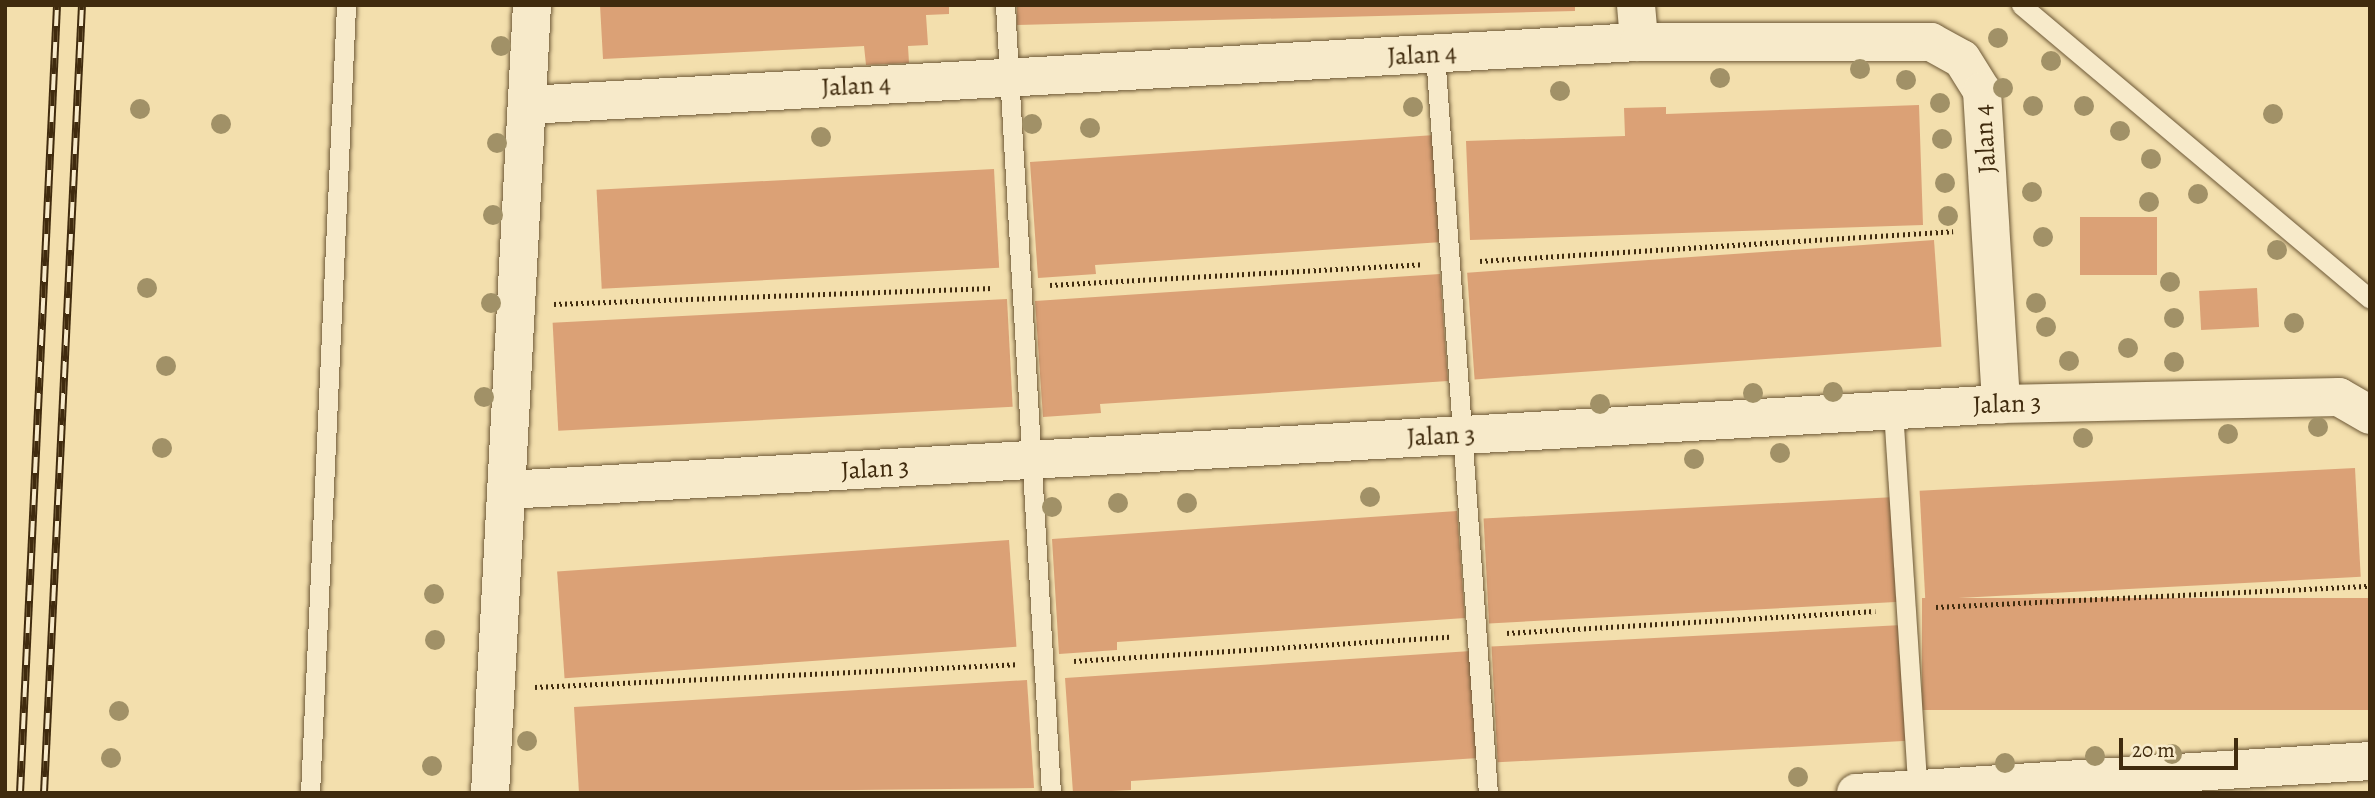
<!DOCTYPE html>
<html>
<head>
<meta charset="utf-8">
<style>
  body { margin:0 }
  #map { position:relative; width:2375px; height:798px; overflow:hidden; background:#f3dfad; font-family:Alegreya,serif }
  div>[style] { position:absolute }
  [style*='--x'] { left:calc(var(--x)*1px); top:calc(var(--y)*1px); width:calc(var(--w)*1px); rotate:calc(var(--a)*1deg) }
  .building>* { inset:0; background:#dba176; transform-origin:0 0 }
  .path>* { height:4.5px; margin-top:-2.25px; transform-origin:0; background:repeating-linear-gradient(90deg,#402b0e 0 2px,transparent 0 5.5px) }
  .roads { filter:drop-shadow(0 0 2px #6d5836) drop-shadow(0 0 2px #6d5836) }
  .lane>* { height:19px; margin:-9.5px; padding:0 9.5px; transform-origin:9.5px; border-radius:9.5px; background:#f7eaca }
  .street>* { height:38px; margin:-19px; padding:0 19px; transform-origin:19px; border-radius:19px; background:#f7eaca }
  .rail>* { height:8px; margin-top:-4px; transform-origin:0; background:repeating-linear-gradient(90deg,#f7eaca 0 16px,#402b0e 0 32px); box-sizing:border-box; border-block:2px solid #402b0e }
  .trees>* { width:20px; height:20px; margin:-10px; border-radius:50%; background:#a19167 }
  span { translate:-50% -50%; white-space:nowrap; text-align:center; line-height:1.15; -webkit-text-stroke:5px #f7eaca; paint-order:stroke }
  .street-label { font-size:26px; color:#402b0e }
  .frame { position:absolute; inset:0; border:7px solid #402b0e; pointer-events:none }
  .scale { position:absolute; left:2119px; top:738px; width:119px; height:32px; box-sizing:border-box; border:4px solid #402b0e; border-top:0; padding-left:9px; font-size:21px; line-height:24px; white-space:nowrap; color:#402b0e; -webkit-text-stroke:5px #f7eaca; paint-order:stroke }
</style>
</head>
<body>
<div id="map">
  <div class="building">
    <div style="clip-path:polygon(600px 5px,949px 5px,949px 14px,926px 15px,928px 45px,908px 46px,909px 63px,866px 65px,864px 46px,603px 59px)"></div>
    <div style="clip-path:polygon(1017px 5px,1575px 5px,1575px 11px,1017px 25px)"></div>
    <div style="clip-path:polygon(1919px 105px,1923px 225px,1470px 240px,1466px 141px,1625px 136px,1624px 108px,1666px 107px,1666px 114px)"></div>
    <div style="clip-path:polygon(1435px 135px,1442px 242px,1095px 265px,1096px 274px,1038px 278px,1030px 162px)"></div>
    <div style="left:994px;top:169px;width:99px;height:398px;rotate:87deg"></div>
    <div style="left:2157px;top:217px;width:58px;height:77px;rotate:90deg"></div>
    <div style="left:1934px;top:240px;width:107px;height:468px;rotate:86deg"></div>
    <div style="clip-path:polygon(1440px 274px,1448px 381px,1100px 404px,1101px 413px,1043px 417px,1035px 301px)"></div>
    <div style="left:2257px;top:288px;width:39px;height:58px;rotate:87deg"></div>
    <div style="left:1007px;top:299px;width:108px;height:455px;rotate:87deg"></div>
    <div style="left:2355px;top:468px;width:109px;height:436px;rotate:87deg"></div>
    <div style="left:1895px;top:497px;width:105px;height:412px;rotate:87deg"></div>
    <div style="clip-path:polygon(1457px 511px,1465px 618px,1117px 642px,1117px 650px,1059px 654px,1052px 539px)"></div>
    <div style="left:1009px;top:540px;width:107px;height:453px;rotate:86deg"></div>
    <div style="left:2370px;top:598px;width:112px;height:448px;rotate:90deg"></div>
    <div style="left:1902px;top:625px;width:116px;height:411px;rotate:87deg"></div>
    <div style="clip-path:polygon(1471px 651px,1478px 758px,1131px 781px,1131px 790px,1073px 793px,1065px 678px)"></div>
    <div style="clip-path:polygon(1027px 680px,1034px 788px,579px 793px,574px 707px)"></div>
  </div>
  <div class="path">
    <div style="--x:1480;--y:261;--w:474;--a:-3.6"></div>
    <div style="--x:1050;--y:285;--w:373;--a:-3.2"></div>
    <div style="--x:554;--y:304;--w:439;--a:-2.1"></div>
    <div style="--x:1936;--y:607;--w:435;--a:-2.8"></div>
    <div style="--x:1507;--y:633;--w:369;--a:-3.4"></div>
    <div style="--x:1074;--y:661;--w:376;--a:-3.7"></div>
    <div style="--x:535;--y:687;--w:482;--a:-2.7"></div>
  </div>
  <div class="roads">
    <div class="lane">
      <div style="--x:1005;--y:5;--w:789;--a:86.66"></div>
      <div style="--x:2021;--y:5;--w:456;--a:40.1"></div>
      <div style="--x:1435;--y:54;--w:741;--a:85.9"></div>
      <div style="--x:1893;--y:410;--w:384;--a:86.3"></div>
      <div style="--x:310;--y:793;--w:789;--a:-87.38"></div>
    </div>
    <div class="street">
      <div style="--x:1636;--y:5;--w:37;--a:85"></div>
      <div style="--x:528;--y:105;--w:1113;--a:-3.25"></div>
      <div style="--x:1639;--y:42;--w:292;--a:0"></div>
      <div style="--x:1931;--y:42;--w:35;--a:29"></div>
      <div style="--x:1962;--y:59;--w:38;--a:58"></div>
      <div style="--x:1982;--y:91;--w:314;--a:86.5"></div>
      <div style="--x:507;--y:490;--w:1496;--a:-3.29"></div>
      <div style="--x:2001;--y:404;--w:338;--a:-1.2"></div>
      <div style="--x:2339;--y:397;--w:36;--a:30"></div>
      <div style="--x:490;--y:793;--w:789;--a:-86.95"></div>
      <div style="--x:1856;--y:793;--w:515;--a:-3.56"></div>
    </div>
  </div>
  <div class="rail">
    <div style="--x:20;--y:793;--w:789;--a:-87.31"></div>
    <div style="--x:44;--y:793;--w:789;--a:-87.24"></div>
  </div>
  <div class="trees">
    <div style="left:1998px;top:38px"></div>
    <div style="left:501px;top:46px"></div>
    <div style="left:2051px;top:61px"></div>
    <div style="left:1860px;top:69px"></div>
    <div style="left:1720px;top:78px"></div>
    <div style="left:1906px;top:80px"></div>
    <div style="left:2003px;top:88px"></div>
    <div style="left:1560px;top:91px"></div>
    <div style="left:1940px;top:103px"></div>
    <div style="left:2033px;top:106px"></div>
    <div style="left:2084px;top:106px"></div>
    <div style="left:1413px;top:107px"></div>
    <div style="left:140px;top:109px"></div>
    <div style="left:2273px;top:114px"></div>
    <div style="left:221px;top:124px"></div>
    <div style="left:1032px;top:124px"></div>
    <div style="left:1090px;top:128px"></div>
    <div style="left:2120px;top:131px"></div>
    <div style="left:821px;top:137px"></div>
    <div style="left:1942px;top:139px"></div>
    <div style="left:497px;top:143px"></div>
    <div style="left:2151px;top:159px"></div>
    <div style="left:1945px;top:183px"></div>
    <div style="left:2032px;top:192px"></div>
    <div style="left:2198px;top:194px"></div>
    <div style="left:2149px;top:202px"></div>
    <div style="left:493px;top:215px"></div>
    <div style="left:1948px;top:216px"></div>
    <div style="left:2043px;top:237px"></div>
    <div style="left:2277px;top:250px"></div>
    <div style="left:2170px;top:282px"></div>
    <div style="left:147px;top:288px"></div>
    <div style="left:491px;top:303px"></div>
    <div style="left:2036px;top:303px"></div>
    <div style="left:2174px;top:318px"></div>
    <div style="left:2294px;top:323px"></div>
    <div style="left:2046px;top:327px"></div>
    <div style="left:2128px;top:348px"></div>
    <div style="left:2069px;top:361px"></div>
    <div style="left:2174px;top:362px"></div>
    <div style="left:166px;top:366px"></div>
    <div style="left:1833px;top:392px"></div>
    <div style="left:1753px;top:393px"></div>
    <div style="left:484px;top:397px"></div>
    <div style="left:1600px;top:404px"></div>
    <div style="left:2318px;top:427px"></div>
    <div style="left:2228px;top:434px"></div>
    <div style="left:2083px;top:438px"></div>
    <div style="left:162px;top:448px"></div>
    <div style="left:1780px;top:453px"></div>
    <div style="left:1694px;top:459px"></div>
    <div style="left:1370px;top:497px"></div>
    <div style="left:1118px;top:503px"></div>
    <div style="left:1187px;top:503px"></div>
    <div style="left:1052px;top:507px"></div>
    <div style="left:434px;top:594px"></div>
    <div style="left:435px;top:640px"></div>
    <div style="left:119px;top:711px"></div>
    <div style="left:527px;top:741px"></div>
    <div style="left:2172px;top:754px"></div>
    <div style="left:2095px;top:756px"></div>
    <div style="left:111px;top:758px"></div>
    <div style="left:2005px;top:763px"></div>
    <div style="left:432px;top:766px"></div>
    <div style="left:1798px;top:777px"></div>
  </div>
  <div class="street-label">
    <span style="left:1422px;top:55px;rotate:-3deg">Jalan 4</span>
    <span style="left:856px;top:86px;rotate:-3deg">Jalan 4</span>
    <span style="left:1985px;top:139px;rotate:-94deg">Jalan 4</span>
    <span style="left:2007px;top:404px;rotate:-2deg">Jalan 3</span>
    <span style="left:1441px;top:436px;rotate:-3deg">Jalan 3</span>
    <span style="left:875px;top:469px;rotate:-3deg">Jalan 3</span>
  </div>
  <div class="frame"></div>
  <div class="scale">20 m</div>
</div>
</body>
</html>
